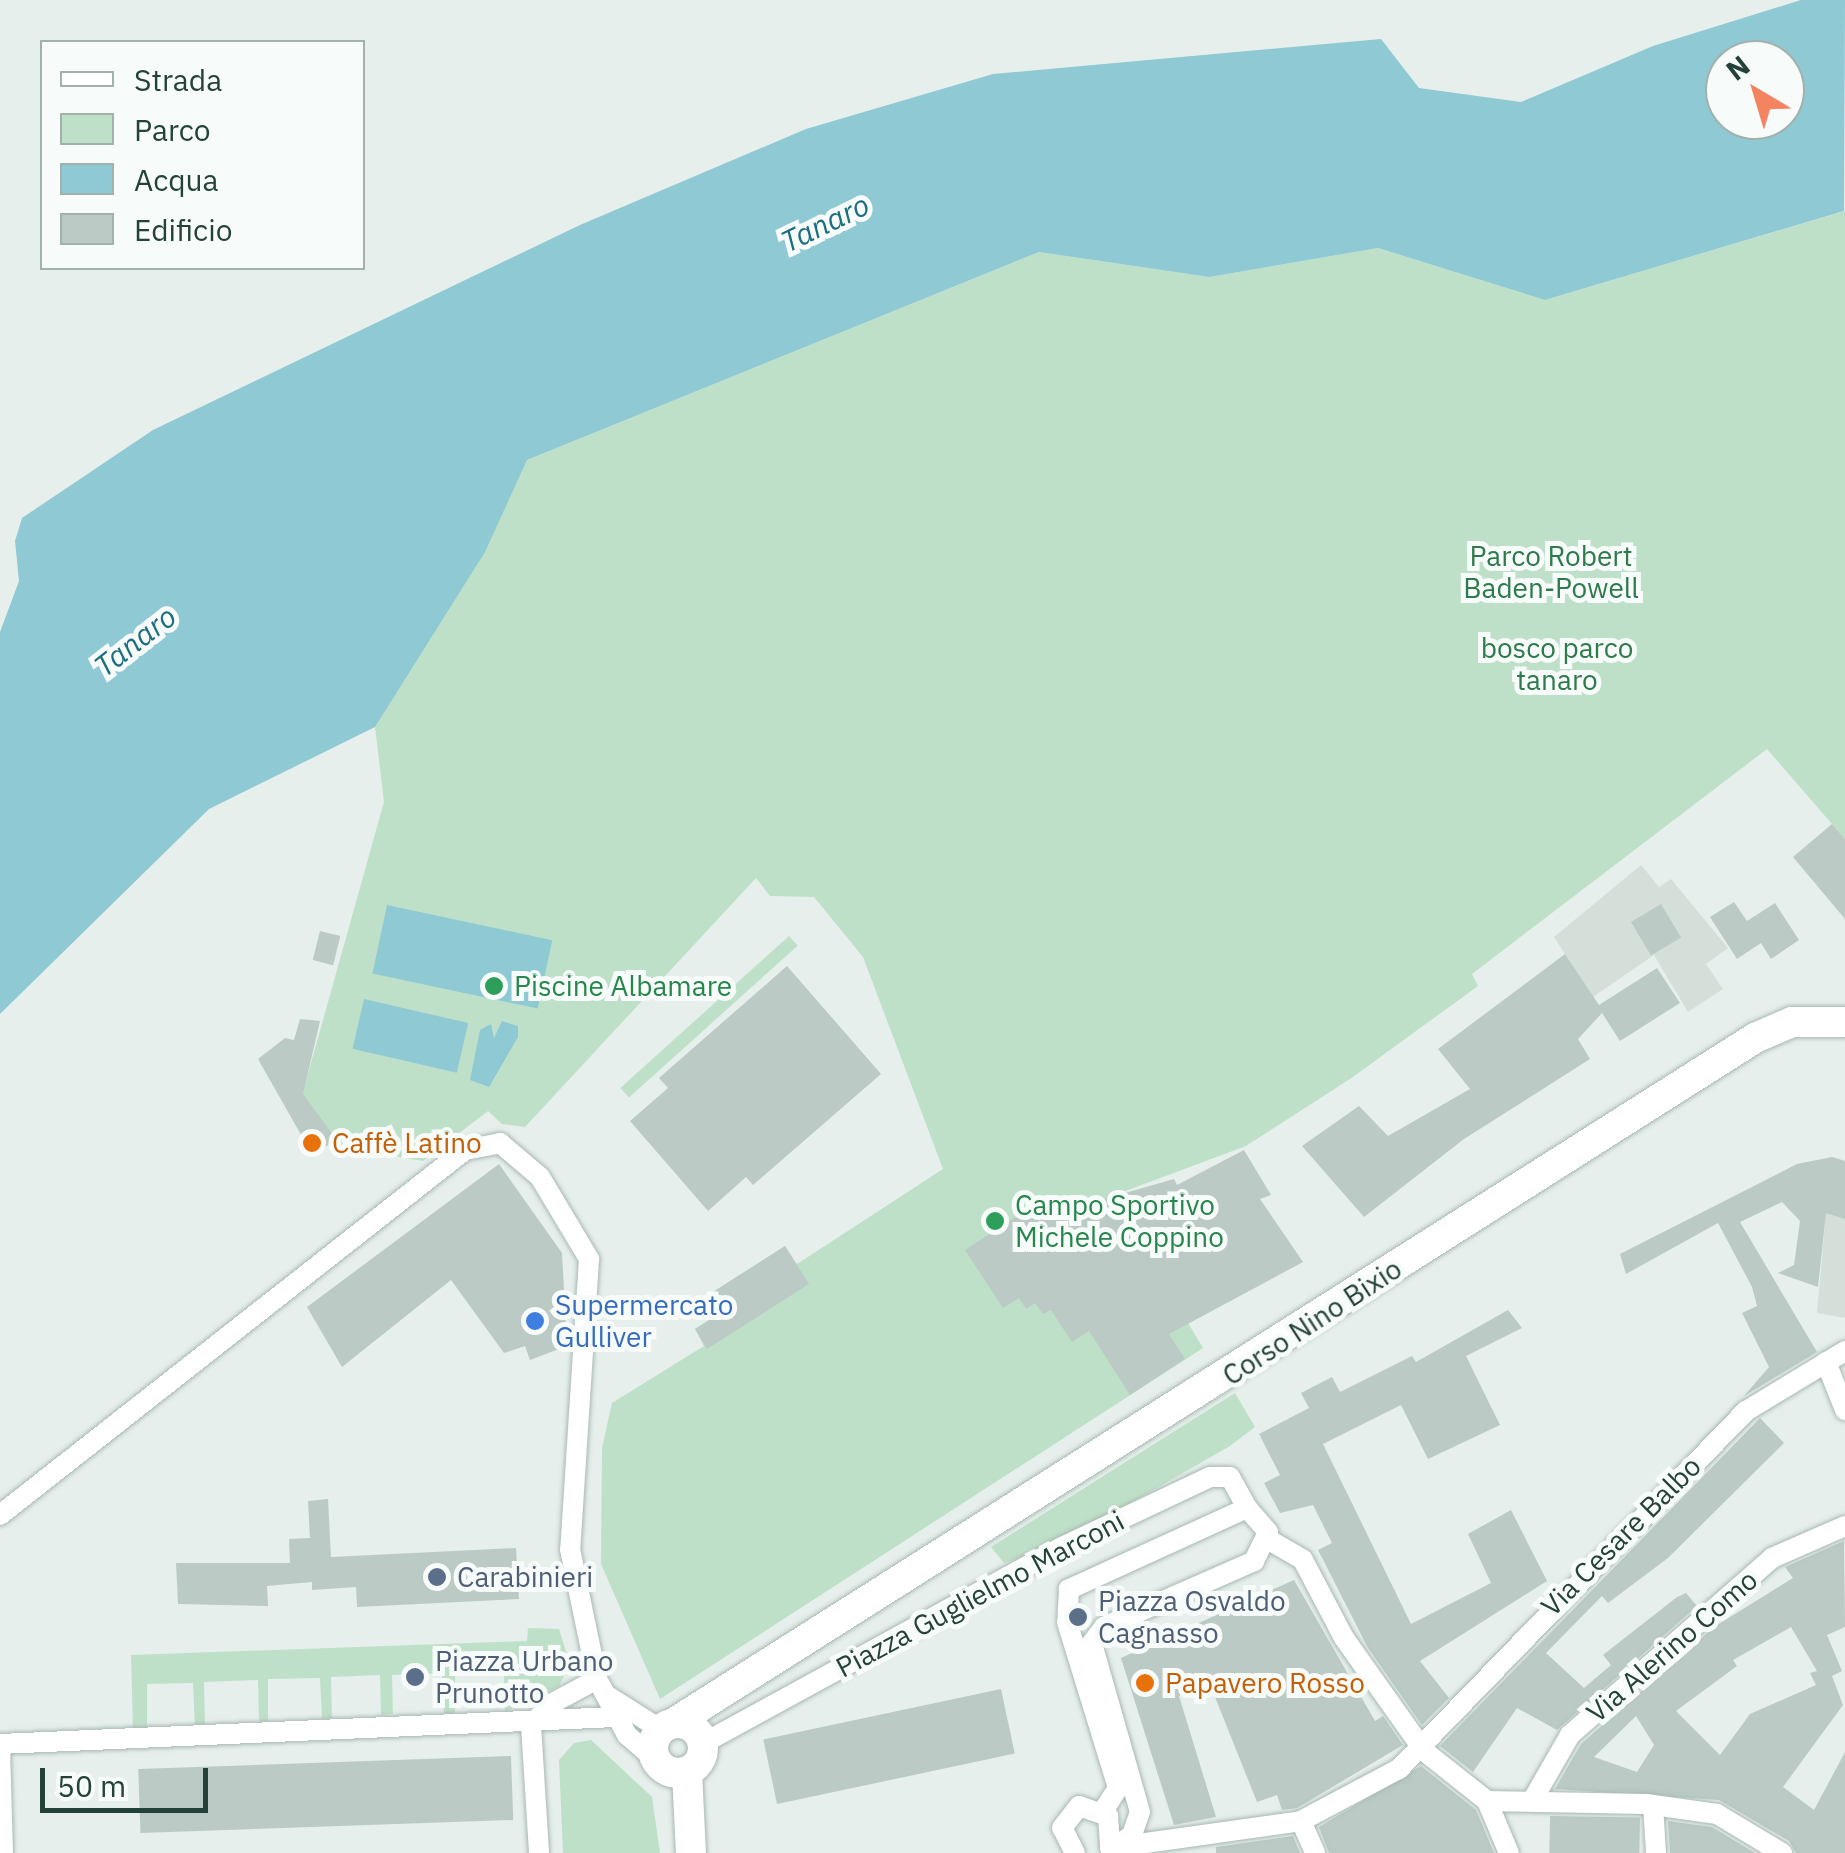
<!DOCTYPE html>
<html>
<head>
<meta charset="utf-8">
<style>
  body { margin:0 }
  #map { position:relative; width:1845px; height:1853px; overflow:hidden; background:#e6efeb; font-family:"IBM Plex Sans",sans-serif }
  div>[style] { position:absolute }
  [style*='--x'] { left:calc(var(--x)*1px); top:calc(var(--y)*1px); width:calc(var(--w)*1px); rotate:calc(var(--a)*1deg) }
  .built>* { inset:0; background:#d4dfda }
  .green>* { inset:0; background:#bfe0c8; transform-origin:0 0 }
  .water>* { inset:0; background:#8ec9d4; transform-origin:0 0 }
  .building>* { inset:0; background:#bbcac4; transform-origin:0 0 }
  .roads { filter:drop-shadow(0 0 2px #a8b8b2) drop-shadow(0 0 2px #a8b8b2) }
  .street>* { height:20px; margin:-10px; padding:0 10px; transform-origin:10px; border-radius:10px; background:#fff }
  .secondary>* { height:30px; margin:-15px; padding:0 15px; transform-origin:15px; border-radius:15px; background:#fff }
  .secondary>.ring { margin:-15px; padding:0; box-sizing:content-box; background:none; border:30px solid #fff; border-radius:50% }
  .dots>* { width:28px; height:28px; translate:-50% -50%; box-sizing:border-box; border:5px solid #f7fbf9; border-radius:50% }
  span { translate:-50% -50%; white-space:nowrap; text-align:center; line-height:1.15; -webkit-text-stroke:10px #f7fbf9; paint-order:stroke }
  .park-label { font-size:28px; color:#2d7a4b }
  .leisure-label { font-size:28px; color:#27864d }
  .left { translate:0 -50%; text-align:left }
  .food-label { font-size:28px; color:#c56008 }
  .shop-label { font-size:28px; color:#366cbe }
  .street-label { font-size:28px; color:#24423a }
  .service-label { font-size:28px; color:#4e5e75 }
  .water-label { font-size:30px; color:#1c6f80; font-style:italic }
  .legend { position:absolute; left:40px; top:40px; width:325px; height:230px; box-sizing:border-box; background:#f7fbf9; border:2px solid #a3b1ad; margin:0; padding:12px 18px; list-style:none; font-size:30px; color:#24423a }
  .legend li { display:flex; align-items:center; gap:20px; height:50px }
  .legend b { width:50px; border:2px solid #a3b1ad }
  .north { position:absolute; left:1705px; top:40px; width:100px; height:100px; box-sizing:border-box; background:#f7fbf9; border:2px solid #a3b1ad; border-radius:50%; rotate:322deg; font-size:28px; font-weight:700; line-height:40px; text-align:center; color:#24423a }
  .north::after { content:''; display:block; margin:auto; width:35px; height:45px; background:#f4845f; clip-path:polygon(50% 0,100% 100%,50% 72%,0 100%) }
  .scale { position:absolute; left:40px; top:1768px; width:168px; height:45px; box-sizing:border-box; border:5px solid #24423a; border-top:0; padding-left:12px; font-size:30px; line-height:35px; white-space:nowrap; color:#24423a; -webkit-text-stroke:8px #f7fbf9; paint-order:stroke }
</style>
</head>
<body>
<div id="map">
  <div class="built">
    <div style="clip-path:polygon(1641px 865px,1659px 887px,1671px 879px,1728px 948px,1706px 964px,1723px 989px,1688px 1012px,1654px 955px,1593px 997px,1554px 937px)"></div>
    <div style="clip-path:polygon(1832px 1157px,1845px 1161px,1845px 1318px,1817px 1313px,1825px 1224px,1813px 1219px)"></div>
  </div>
  <div class="green">
    <div style="clip-path:polygon(1845px 211px,1845px 839px,1767px 749px,1472px 974px,1478px 986px,1350px 1079px,1246px 1146px,1112px 1196px,1203px 1348px,660px 1699px,601px 1564px,602px 1448px,612px 1403px,704px 1346px,695px 1329px,713px 1317px,702px 1299px,785px 1246px,797px 1264px,943px 1169px,863px 957px,814px 897px,770px 896px,756px 878px,525px 1127px,502px 1124px,488px 1111px,423px 1161px,342px 1147px,302px 1095px,384px 802px,375px 727px,527px 460px,1039px 252px,1209px 277px,1378px 248px,1545px 300px)"></div>
    <div style="left:789px;top:936px;width:13px;height:227px;rotate:48deg"></div>
    <div style="clip-path:polygon(1235px 1393px,1255px 1427px,1230px 1446px,1059px 1544px,1004px 1563px,991px 1547px)"></div>
    <div style="clip-path:polygon(528px 1628px,559px 1629px,570px 1664px,559px 1686px,505px 1712px,504px 1671px,455px 1672px,455px 1716px,444px 1716px,442px 1673px,392px 1675px,393px 1714px,381px 1715px,380px 1675px,331px 1677px,332px 1718px,322px 1719px,320px 1678px,268px 1679px,268px 1721px,259px 1722px,258px 1680px,204px 1682px,205px 1726px,195px 1727px,193px 1683px,147px 1684px,147px 1730px,133px 1730px,131px 1655px,527px 1641px)"></div>
    <div style="clip-path:polygon(591px 1740px,652px 1797px,660px 1853px,563px 1853px,559px 1760px,574px 1743px)"></div>
  </div>
  <div class="water">
    <div style="clip-path:polygon(evenodd,1801px 0,1845px 0,1844px 211px,1545px 300px,1378px 248px,1209px 277px,1039px 252px,527px 460px,485px 552px,375px 727px,209px 809px,0 1014px,0 632px,19px 581px,15px 541px,22px 518px,153px 430px,580px 225px,806px 129px,993px 74px,1381px 39px,1419px 88px,1521px 102px,1653px 46px,1801px 0,1785px 60px,1785px 120px,1725px 120px,1725px 60px,1785px 60px)"></div>
    <div style="left:387px;top:905px;width:169px;height:70px;rotate:12deg"></div>
    <div style="left:364px;top:999px;width:107px;height:51px;rotate:13deg"></div>
    <div style="clip-path:polygon(502px 1021px,518px 1026px,518px 1037px,489px 1087px,470px 1080px,480px 1030px,491px 1024px,494px 1038px)"></div>
  </div>
  <div class="building">
    <div style="clip-path:polygon(1832px 824px,1845px 839px,1845px 919px,1793px 857px)"></div>
    <div style="clip-path:polygon(1734px 902px,1747px 921px,1775px 903px,1799px 940px,1771px 959px,1761px 943px,1737px 959px,1710px 917px)"></div>
    <div style="left:1661px;top:904px;width:39px;height:35px;rotate:59deg"></div>
    <div style="left:320px;top:931px;width:21px;height:30px;rotate:14deg"></div>
    <div style="clip-path:polygon(1565px 954px,1599px 1005px,1657px 968px,1680px 1003px,1620px 1041px,1602px 1013px,1578px 1039px,1590px 1059px,1464px 1139px,1364px 1217px,1302px 1146px,1359px 1106px,1388px 1136px,1470px 1089px,1438px 1049px)"></div>
    <div style="clip-path:polygon(787px 966px,881px 1074px,753px 1185px,746px 1177px,708px 1211px,630px 1121px,668px 1088px,659px 1078px)"></div>
    <div style="clip-path:polygon(300px 1019px,320px 1021px,303px 1094px,336px 1139px,313px 1156px,258px 1059px,285px 1038px,294px 1040px)"></div>
    <div style="clip-path:polygon(1244px 1150px,1271px 1195px,1260px 1199px,1303px 1262px,1169px 1334px,1185px 1359px,1130px 1395px,1089px 1331px,1072px 1342px,1051px 1310px,1043px 1314px,1035px 1303px,1026px 1309px,1019px 1298px,1003px 1308px,965px 1250px,1048px 1196px,1065px 1222px,1097px 1201px,1174px 1179px,1177px 1185px)"></div>
    <div style="clip-path:polygon(1832px 1157px,1845px 1161px,1845px 1219px,1826px 1213px,1818px 1287px,1778px 1273px,1794px 1265px,1800px 1221px,1782px 1202px,1740px 1222px,1817px 1352px,1744px 1396px,1769px 1367px,1742px 1313px,1757px 1306px,1752px 1287px,1718px 1223px,1626px 1274px,1620px 1254px,1797px 1164px)"></div>
    <div style="clip-path:polygon(499px 1164px,562px 1253px,567px 1346px,530px 1360px,525px 1346px,504px 1353px,451px 1280px,342px 1367px,307px 1307px)"></div>
    <div style="clip-path:polygon(785px 1246px,809px 1284px,707px 1349px,695px 1329px,713px 1318px,702px 1299px)"></div>
    <div style="clip-path:polygon(1508px 1310px,1522px 1328px,1466px 1356px,1500px 1425px,1428px 1459px,1401px 1405px,1323px 1444px,1411px 1624px,1491px 1583px,1468px 1534px,1511px 1510px,1547px 1581px,1420px 1661px,1449px 1698px,1422px 1725px,1368px 1648px,1318px 1550px,1332px 1543px,1313px 1505px,1280px 1513px,1264px 1483px,1280px 1475px,1259px 1434px,1309px 1408px,1301px 1393px,1332px 1377px,1340px 1392px,1412px 1356px,1416px 1362px)"></div>
    <div style="clip-path:polygon(1760px 1418px,1784px 1443px,1668px 1558px,1608px 1603px,1602px 1596px,1546px 1653px,1584px 1688px,1611px 1665px,1603px 1655px,1677px 1597px,1686px 1593px,1697px 1606px,1557px 1730px,1517px 1708px,1473px 1772px,1440px 1746px)"></div>
    <div style="clip-path:polygon(328px 1499px,331px 1557px,516px 1548px,519px 1599px,357px 1607px,356px 1587px,312px 1590px,312px 1582px,267px 1586px,268px 1606px,178px 1604px,176px 1563px,290px 1563px,289px 1539px,310px 1538px,308px 1501px)"></div>
    <div style="clip-path:polygon(evenodd,1844px 1541px,1845px 1627px,1827px 1635px,1842px 1671px,1832px 1676px,1843px 1705px,1783px 1787px,1814px 1810px,1845px 1752px,1845px 1853px,1796px 1853px,1789px 1841px,1719px 1800px,1555px 1789px,1581px 1744px,1714px 1627px,1793px 1578px,1785px 1567px,1844px 1541px,1791px 1627px,1817px 1671px,1810px 1673px,1816px 1685px,1750px 1714px,1720px 1755px,1676px 1711px,1737px 1666px,1733px 1660px,1791px 1627px,1844px 1541px,1636px 1716px,1654px 1745px,1637px 1772px,1594px 1757px,1636px 1716px)"></div>
    <div style="clip-path:polygon(1294px 1580px,1375px 1721px,1383px 1716px,1403px 1745px,1297px 1808px,1282px 1810px,1277px 1795px,1257px 1802px,1209px 1682px,1179px 1696px,1216px 1817px,1174px 1825px,1121px 1658px)"></div>
    <div style="left:1001px;top:1689px;width:66px;height:243px;rotate:78deg"></div>
    <div style="left:511px;top:1756px;width:64px;height:373px;rotate:88deg"></div>
    <div style="clip-path:polygon(1421px 1766px,1476px 1810px,1494px 1853px,1329px 1853px,1319px 1827px)"></div>
    <div style="left:1550px;top:1816px;width:90px;height:37px;rotate:1deg"></div>
    <div style="clip-path:polygon(1668px 1821px,1712px 1827px,1755px 1853px,1670px 1853px)"></div>
    <div style="clip-path:polygon(1293px 1836px,1300px 1853px,1216px 1853px,1216px 1847px)"></div>
  </div>
  <div class="roads">
    <div class="street">
      <div style="--x:1826;--y:1362;--w:52;--a:68.4"></div>
      <div style="--x:0;--y:1515;--w:591;--a:-38.13"></div>
      <div style="--x:465;--y:1150;--w:36;--a:-11"></div>
      <div style="--x:500;--y:1143;--w:52;--a:40.4"></div>
      <div style="--x:540;--y:1177;--w:96;--a:59.1"></div>
      <div style="--x:589;--y:1259;--w:291;--a:93.7"></div>
      <div style="--x:570;--y:1549;--w:133;--a:78.3"></div>
      <div style="--x:597;--y:1679;--w:64;--a:61.8"></div>
      <div style="--x:627;--y:1735;--w:37;--a:41"></div>
      <div style="--x:1269;--y:1540;--w:39;--a:30"></div>
      <div style="--x:1303;--y:1560;--w:88;--a:62.3"></div>
      <div style="--x:1344;--y:1638;--w:138;--a:54.7"></div>
      <div style="--x:1424;--y:1751;--w:80;--a:38.4"></div>
      <div style="--x:1487;--y:1801;--w:56;--a:67.1"></div>
      <div style="--x:606;--y:1695;--w:64;--a:32.2"></div>
      <div style="--x:531;--y:1725;--w:128;--a:86.4"></div>
      <div style="--x:531;--y:1725;--w:29;--a:-46"></div>
      <div style="--x:551;--y:1704;--w:52;--a:-28.5"></div>
      <div style="--x:0;--y:1744;--w:616;--a:-2.51"></div>
      <div style="--x:702;--y:1744;--w:410;--a:-28.7"></div>
      <div style="--x:1062;--y:1547;--w:164;--a:-25.3"></div>
      <div style="--x:1210;--y:1477;--w:20;--a:0"></div>
      <div style="--x:1230;--y:1477;--w:35;--a:61"></div>
      <div style="--x:1247;--y:1508;--w:196;--a:155.5"></div>
      <div style="--x:1069;--y:1589;--w:33;--a:93"></div>
      <div style="--x:1067;--y:1622;--w:174;--a:72.9"></div>
      <div style="--x:1118;--y:1788;--w:27;--a:123"></div>
      <div style="--x:0;--y:1747;--w:106;--a:88.4"></div>
      <div style="--x:1487;--y:1801;--w:159;--a:1.1"></div>
      <div style="--x:1646;--y:1804;--w:72;--a:8"></div>
      <div style="--x:1717;--y:1814;--w:76;--a:31"></div>
      <div style="--x:1532;--y:1801;--w:76;--a:-60.1"></div>
      <div style="--x:1570;--y:1735;--w:269;--a:-41.2"></div>
      <div style="--x:1772;--y:1558;--w:80;--a:-23.7"></div>
      <div style="--x:1653;--y:1805;--w:48;--a:86.4"></div>
      <div style="--x:1301;--y:1821;--w:35;--a:66"></div>
      <div style="--x:1118;--y:1845;--w:17;--a:-36"></div>
      <div style="--x:1132;--y:1835;--w:24;--a:-71"></div>
      <div style="--x:1140;--y:1812;--w:176;--a:-105.9"></div>
      <div style="--x:1092;--y:1643;--w:20;--a:-53"></div>
      <div style="--x:1104;--y:1627;--w:164;--a:-23.7"></div>
      <div style="--x:1254;--y:1561;--w:32;--a:-64"></div>
      <div style="--x:1268;--y:1532;--w:32;--a:-131"></div>
      <div style="--x:1110;--y:1848;--w:193;--a:-8"></div>
      <div style="--x:1301;--y:1821;--w:111;--a:-28"></div>
      <div style="--x:1399;--y:1769;--w:499;--a:-45.9"></div>
      <div style="--x:1746;--y:1411;--w:116;--a:-31.2"></div>
      <div style="--x:1075;--y:1853;--w:28;--a:-117"></div>
      <div style="--x:1062;--y:1828;--w:28;--a:-52"></div>
      <div style="--x:1079;--y:1806;--w:31;--a:19"></div>
      <div style="--x:1108;--y:1816;--w:32;--a:86"></div>
    </div>
    <div class="secondary">
      <div class="ring" style="left:653px;top:1723px;width:20px;height:20px"></div>
      <div style="--x:674;--y:1723;--w:1280;--a:-32.36"></div>
      <div style="--x:1755;--y:1038;--w:40;--a:-23.4"></div>
      <div style="--x:1792;--y:1022;--w:53;--a:0"></div>
      <div style="--x:687;--y:1772;--w:81;--a:87.2"></div>
    </div>
  </div>
  <div class="dots">
    <div style="left:494px;top:986px;background:#2e9e5b"></div>
    <div style="left:312px;top:1143px;background:#e8710a"></div>
    <div style="left:995px;top:1221px;background:#2e9e5b"></div>
    <div style="left:535px;top:1321px;background:#3f7fe0"></div>
    <div style="left:437px;top:1577px;background:#5c6f8a"></div>
    <div style="left:1078px;top:1617px;background:#5c6f8a"></div>
    <div style="left:415px;top:1677px;background:#5c6f8a"></div>
    <div style="left:1145px;top:1683px;background:#e8710a"></div>
  </div>
  <div class="park-label">
    <span style="left:1551px;top:572px">Parco Robert<br>Baden-Powell</span>
    <span style="left:1557px;top:664px">bosco parco<br>tanaro</span>
  </div>
  <div class="leisure-label">
    <span class="left" style="left:514px;top:986px">Piscine Albamare</span>
    <span class="left" style="left:1015px;top:1221px">Campo Sportivo<br>Michele Coppino</span>
  </div>
  <div class="food-label">
    <span class="left" style="left:332px;top:1143px">Caffè Latino</span>
    <span class="left" style="left:1165px;top:1683px">Papavero Rosso</span>
  </div>
  <div class="shop-label">
    <span class="left" style="left:555px;top:1321px">Supermercato<br>Gulliver</span>
  </div>
  <div class="street-label">
    <span style="left:1312px;top:1322px;rotate:-33deg">Corso Nino Bixio</span>
    <span style="left:1621px;top:1536px;rotate:-45deg">Via Cesare Balbo</span>
    <span style="left:980px;top:1594px;rotate:-28deg">Piazza Guglielmo Marconi</span>
    <span style="left:1672px;top:1646px;rotate:-41deg">Via Alerino Como</span>
  </div>
  <div class="service-label">
    <span class="left" style="left:457px;top:1577px">Carabinieri</span>
    <span class="left" style="left:1098px;top:1617px">Piazza Osvaldo<br>Cagnasso</span>
    <span class="left" style="left:435px;top:1677px">Piazza Urbano<br>Prunotto</span>
  </div>
  <div class="water-label">
    <span style="left:825px;top:223px;rotate:-26deg">Tanaro</span>
    <span style="left:135px;top:641px;rotate:-38deg">Tanaro</span>
  </div>
  <ul class="legend">
  <li><b style="height:12px;background:#fff"></b>Strada</li>
  <li><b style="height:28px;background:#bfe0c8"></b>Parco</li>
  <li><b style="height:28px;background:#8ec9d4"></b>Acqua</li>
  <li><b style="height:28px;background:#bbcac4"></b>Edificio</li>
  </ul>
  <div class="north">N</div>
  <div class="scale">50 m</div>
</div>
</body>
</html>
